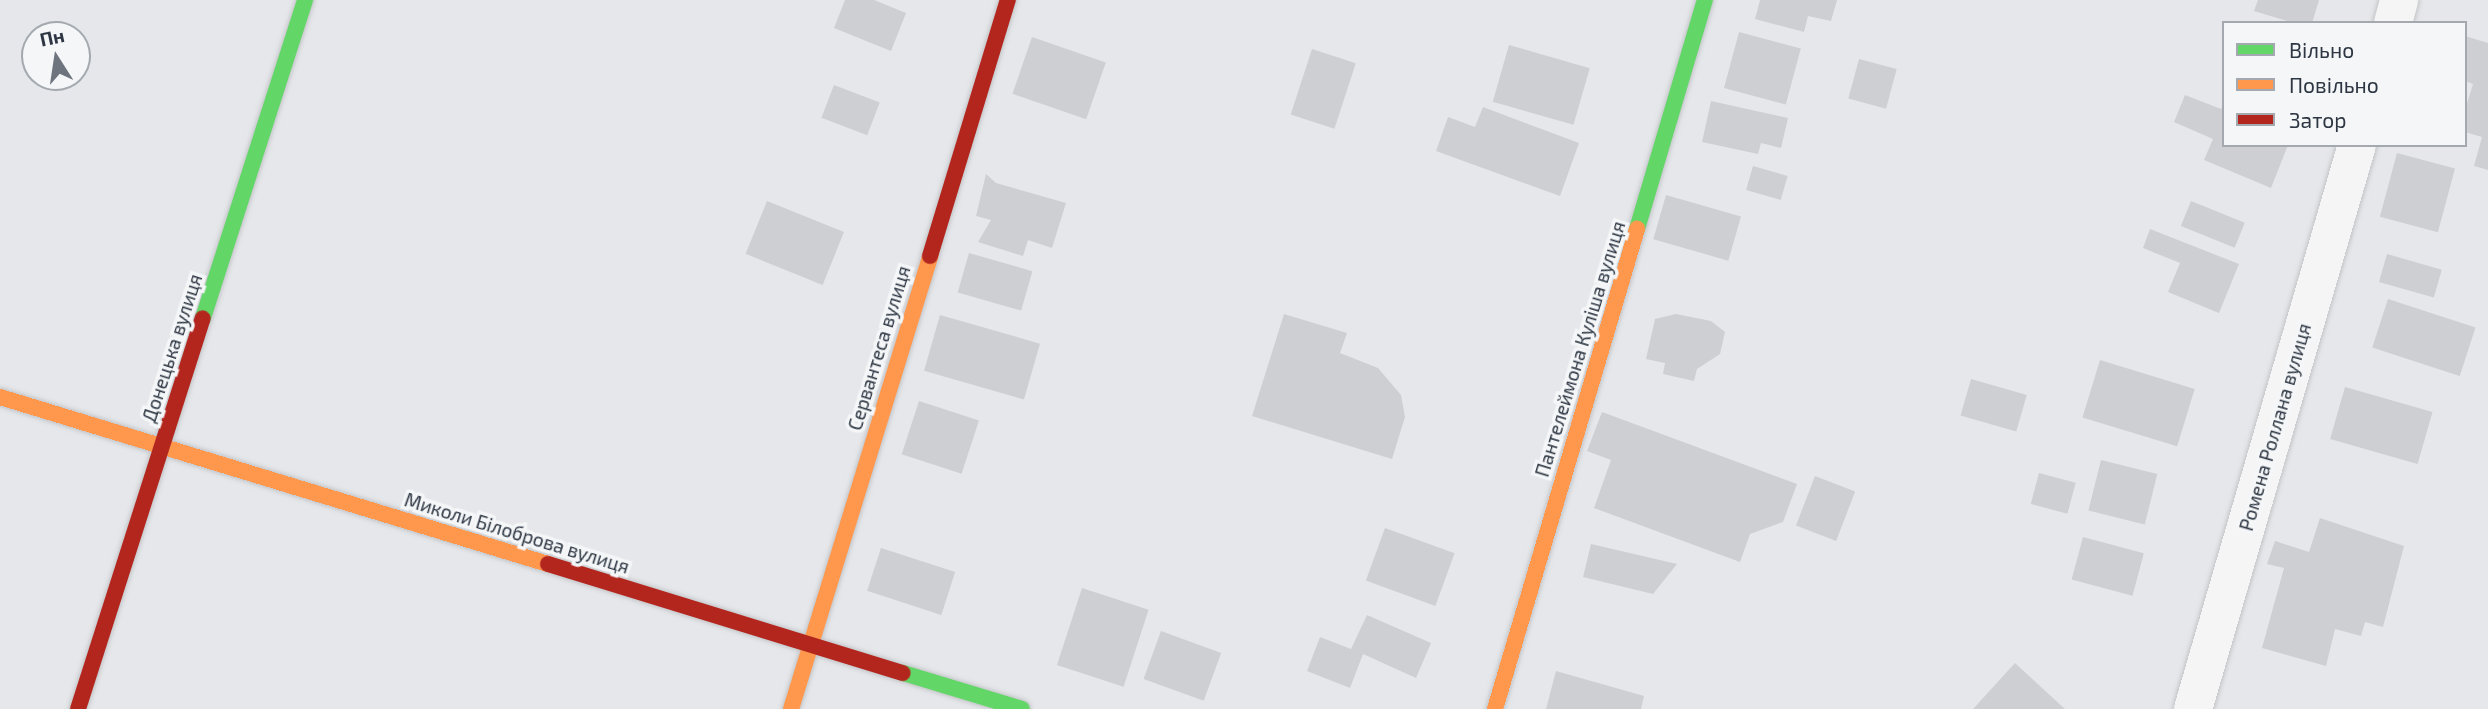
<!DOCTYPE html>
<html>
<head>
<meta charset="utf-8">
<style>
  body { margin:0 }
  #map { position:relative; width:2488px; height:709px; overflow:hidden; background:#e5e7ea; font-family:"Exo 2",sans-serif }
  div>[style] { position:absolute }
  [style*='--x'] { left:calc(var(--x)*1px); top:calc(var(--y)*1px); width:calc(var(--w)*1px); rotate:calc(var(--a)*1deg) }
  .building>* { inset:0; background:#cecfd2; transform-origin:0 0 }
  .roads { filter:drop-shadow(0 0 2px #c3c5c8) drop-shadow(0 0 2px #c3c5c8) }
  .street>* { height:38px; margin:-19px; padding:0 19px; transform-origin:19px; border-radius:19px; background:#f5f5f6 }
  .fast>* { height:16px; margin:-8px; padding:0 8px; transform-origin:8px; border-radius:8px; background:#63d668 }
  .slow>* { height:16px; margin:-8px; padding:0 8px; transform-origin:8px; border-radius:8px; background:#ff974d }
  .jam>* { height:16px; margin:-8px; padding:0 8px; transform-origin:8px; border-radius:8px; background:#b3261e }
  span { translate:-50% -50%; white-space:nowrap; text-align:center; line-height:1.15; -webkit-text-stroke:7px #f4f6f8; paint-order:stroke }
  .street-label { font-size:19px; color:#2d3642 }
  .legend { position:absolute; left:2222px; top:21px; width:245px; height:126px; box-sizing:border-box; background:#f4f6f8; border:2px solid #a4a9af; margin:0; padding:9px 12px; list-style:none; font-size:21px; color:#2d3642 }
  .legend li { display:flex; align-items:center; gap:14px; height:35px }
  .legend b { width:35px; border:2px solid #a4a9af }
  .north { position:absolute; left:21px; top:21px; width:70px; height:70px; box-sizing:border-box; background:#f4f6f8; border:2px solid #a4a9af; border-radius:50%; rotate:348deg; font-size:19px; font-weight:700; line-height:28px; text-align:center; color:#2d3642 }
  .north::after { content:''; display:block; margin:auto; width:24px; height:32px; background:#6d747d; clip-path:polygon(50% 0,100% 100%,50% 72%,0 100%) }
</style>
</head>
<body>
<div id="map">
  <div class="building">
    <div style="clip-path:polygon(845px 0,874px 0,906px 13px,891px 51px,834px 28px)"></div>
    <div style="clip-path:polygon(1760px 0,1837px 0,1831px 21px,1808px 16px,1804px 32px,1755px 19px)"></div>
    <div style="clip-path:polygon(2258px 0,2319px 0,2312px 23px,2294px 23px,2254px 11px)"></div>
    <div style="left:1739px;top:32px;width:64px;height:58px;rotate:15deg"></div>
    <div style="clip-path:polygon(2465px 36px,2488px 43px,2488px 170px,2474px 166px,2482px 137px,2465px 132px,2465px 110px,2473px 84px,2465px 81px)"></div>
    <div style="left:1032px;top:37px;width:78px;height:60px;rotate:19deg"></div>
    <div style="left:1509px;top:45px;width:84px;height:59px;rotate:16deg"></div>
    <div style="left:1312px;top:49px;width:46px;height:69px;rotate:18deg"></div>
    <div style="left:1859px;top:59px;width:39px;height:41px;rotate:15deg"></div>
    <div style="left:834px;top:85px;width:49px;height:35px;rotate:21deg"></div>
    <div style="clip-path:polygon(2185px 95px,2221px 109px,2224px 102px,2224px 145px,2288px 145px,2271px 188px,2204px 160px,2213px 139px,2174px 122px)"></div>
    <div style="clip-path:polygon(1711px 101px,1788px 118px,1781px 148px,1761px 143px,1758px 154px,1702px 142px)"></div>
    <div style="clip-path:polygon(1483px 107px,1579px 143px,1560px 196px,1436px 151px,1448px 117px,1475px 127px)"></div>
    <div style="left:2397px;top:153px;width:60px;height:66px;rotate:15deg"></div>
    <div style="left:1753px;top:166px;width:36px;height:25px;rotate:16deg"></div>
    <div style="clip-path:polygon(986px 174px,996px 183px,1066px 203px,1052px 248px,1028px 240px,1023px 256px,978px 242px,991px 220px,976px 216px)"></div>
    <div style="left:1666px;top:195px;width:78px;height:46px;rotate:16deg"></div>
    <div style="left:767px;top:201px;width:83px;height:57px;rotate:22deg"></div>
    <div style="left:2191px;top:201px;width:58px;height:27px;rotate:22deg"></div>
    <div style="clip-path:polygon(2150px 229px,2239px 264px,2219px 313px,2168px 292px,2180px 263px,2143px 248px)"></div>
    <div style="left:969px;top:253px;width:66px;height:41px;rotate:16deg"></div>
    <div style="left:2387px;top:254px;width:57px;height:29px;rotate:16deg"></div>
    <div style="left:2388px;top:299px;width:92px;height:51px;rotate:18deg"></div>
    <div style="clip-path:polygon(1284px 314px,1347px 333px,1340px 353px,1378px 368px,1401px 395px,1405px 417px,1392px 459px,1252px 416px)"></div>
    <div style="clip-path:polygon(1676px 314px,1711px 321px,1725px 332px,1720px 354px,1697px 369px,1694px 381px,1663px 374px,1665px 363px,1646px 359px,1655px 319px)"></div>
    <div style="left:940px;top:315px;width:104px;height:58px;rotate:16deg"></div>
    <div style="left:2100px;top:360px;width:99px;height:60px;rotate:17deg"></div>
    <div style="left:1971px;top:379px;width:58px;height:38px;rotate:16deg"></div>
    <div style="left:2345px;top:387px;width:91px;height:54px;rotate:16deg"></div>
    <div style="left:919px;top:401px;width:63px;height:56px;rotate:18deg"></div>
    <div style="clip-path:polygon(1602px 412px,1797px 484px,1783px 522px,1750px 534px,1740px 562px,1594px 508px,1611px 460px,1587px 451px)"></div>
    <div style="left:2101px;top:460px;width:58px;height:52px;rotate:14deg"></div>
    <div style="left:2039px;top:473px;width:38px;height:32px;rotate:15deg"></div>
    <div style="left:1815px;top:476px;width:43px;height:53px;rotate:21deg"></div>
    <div style="clip-path:polygon(2320px 518px,2404px 546px,2383px 627px,2365px 622px,2361px 636px,2335px 629px,2326px 666px,2262px 648px,2284px 568px,2267px 564px,2275px 541px,2309px 552px)"></div>
    <div style="left:1385px;top:528px;width:74px;height:56px;rotate:20deg"></div>
    <div style="left:2083px;top:537px;width:63px;height:44px;rotate:15deg"></div>
    <div style="clip-path:polygon(1591px 544px,1677px 564px,1653px 594px,1583px 577px)"></div>
    <div style="left:881px;top:548px;width:78px;height:45px;rotate:18deg"></div>
    <div style="left:1082px;top:588px;width:70px;height:81px;rotate:18deg"></div>
    <div style="clip-path:polygon(1367px 615px,1431px 643px,1416px 678px,1363px 654px,1350px 688px,1307px 671px,1320px 637px,1351px 649px)"></div>
    <div style="left:1161px;top:631px;width:64px;height:51px;rotate:20deg"></div>
    <div style="clip-path:polygon(2015px 663px,2065px 709px,1973px 709px)"></div>
    <div style="clip-path:polygon(1556px 671px,1644px 696px,1641px 709px,1546px 709px)"></div>
  </div>
  <div class="roads">
    <div class="street">
      <div style="--x:2393;--y:23;--w:24;--a:-75"></div>
      <div style="--x:2193;--y:709;--w:587;--a:-73.79"></div>
    </div>
    <div class="fast">
      <div style="--x:1637;--y:229;--w:239;--a:-73.5"></div>
      <div style="--x:203;--y:318;--w:334;--a:-72.2"></div>
      <div style="--x:903;--y:673;--w:124;--a:16.8"></div>
    </div>
    <div class="slow">
      <div style="--x:0;--y:397;--w:573;--a:16.95"></div>
      <div style="--x:791;--y:709;--w:474;--a:-72.9"></div>
      <div style="--x:1495;--y:709;--w:501;--a:-73.52"></div>
    </div>
    <div class="jam">
      <div style="--x:930;--y:256;--w:268;--a:-73.1"></div>
      <div style="--x:548;--y:564;--w:371;--a:17.1"></div>
      <div style="--x:78;--y:709;--w:410;--a:-72.3"></div>
    </div>
  </div>
  <div class="street-label">
    <span style="left:172px;top:348px;rotate:-72deg">Донецька вулиця</span>
    <span style="left:879px;top:348px;rotate:-73deg">Сервантеса вулиця</span>
    <span style="left:1580px;top:349px;rotate:-73deg">Пантелеймона Куліша вулиця</span>
    <span style="left:2275px;top:427px;rotate:-74deg">Ромена Роллана вулиця</span>
    <span style="left:517px;top:533px;rotate:17deg">Миколи Білоброва вулиця</span>
  </div>
  <ul class="legend">
  <li><b style="height:9px;background:#63d668"></b>Вільно</li>
  <li><b style="height:9px;background:#ff974d"></b>Повільно</li>
  <li><b style="height:9px;background:#b3261e"></b>Затор</li>
  </ul>
  <div class="north">Пн</div>
</div>
</body>
</html>
